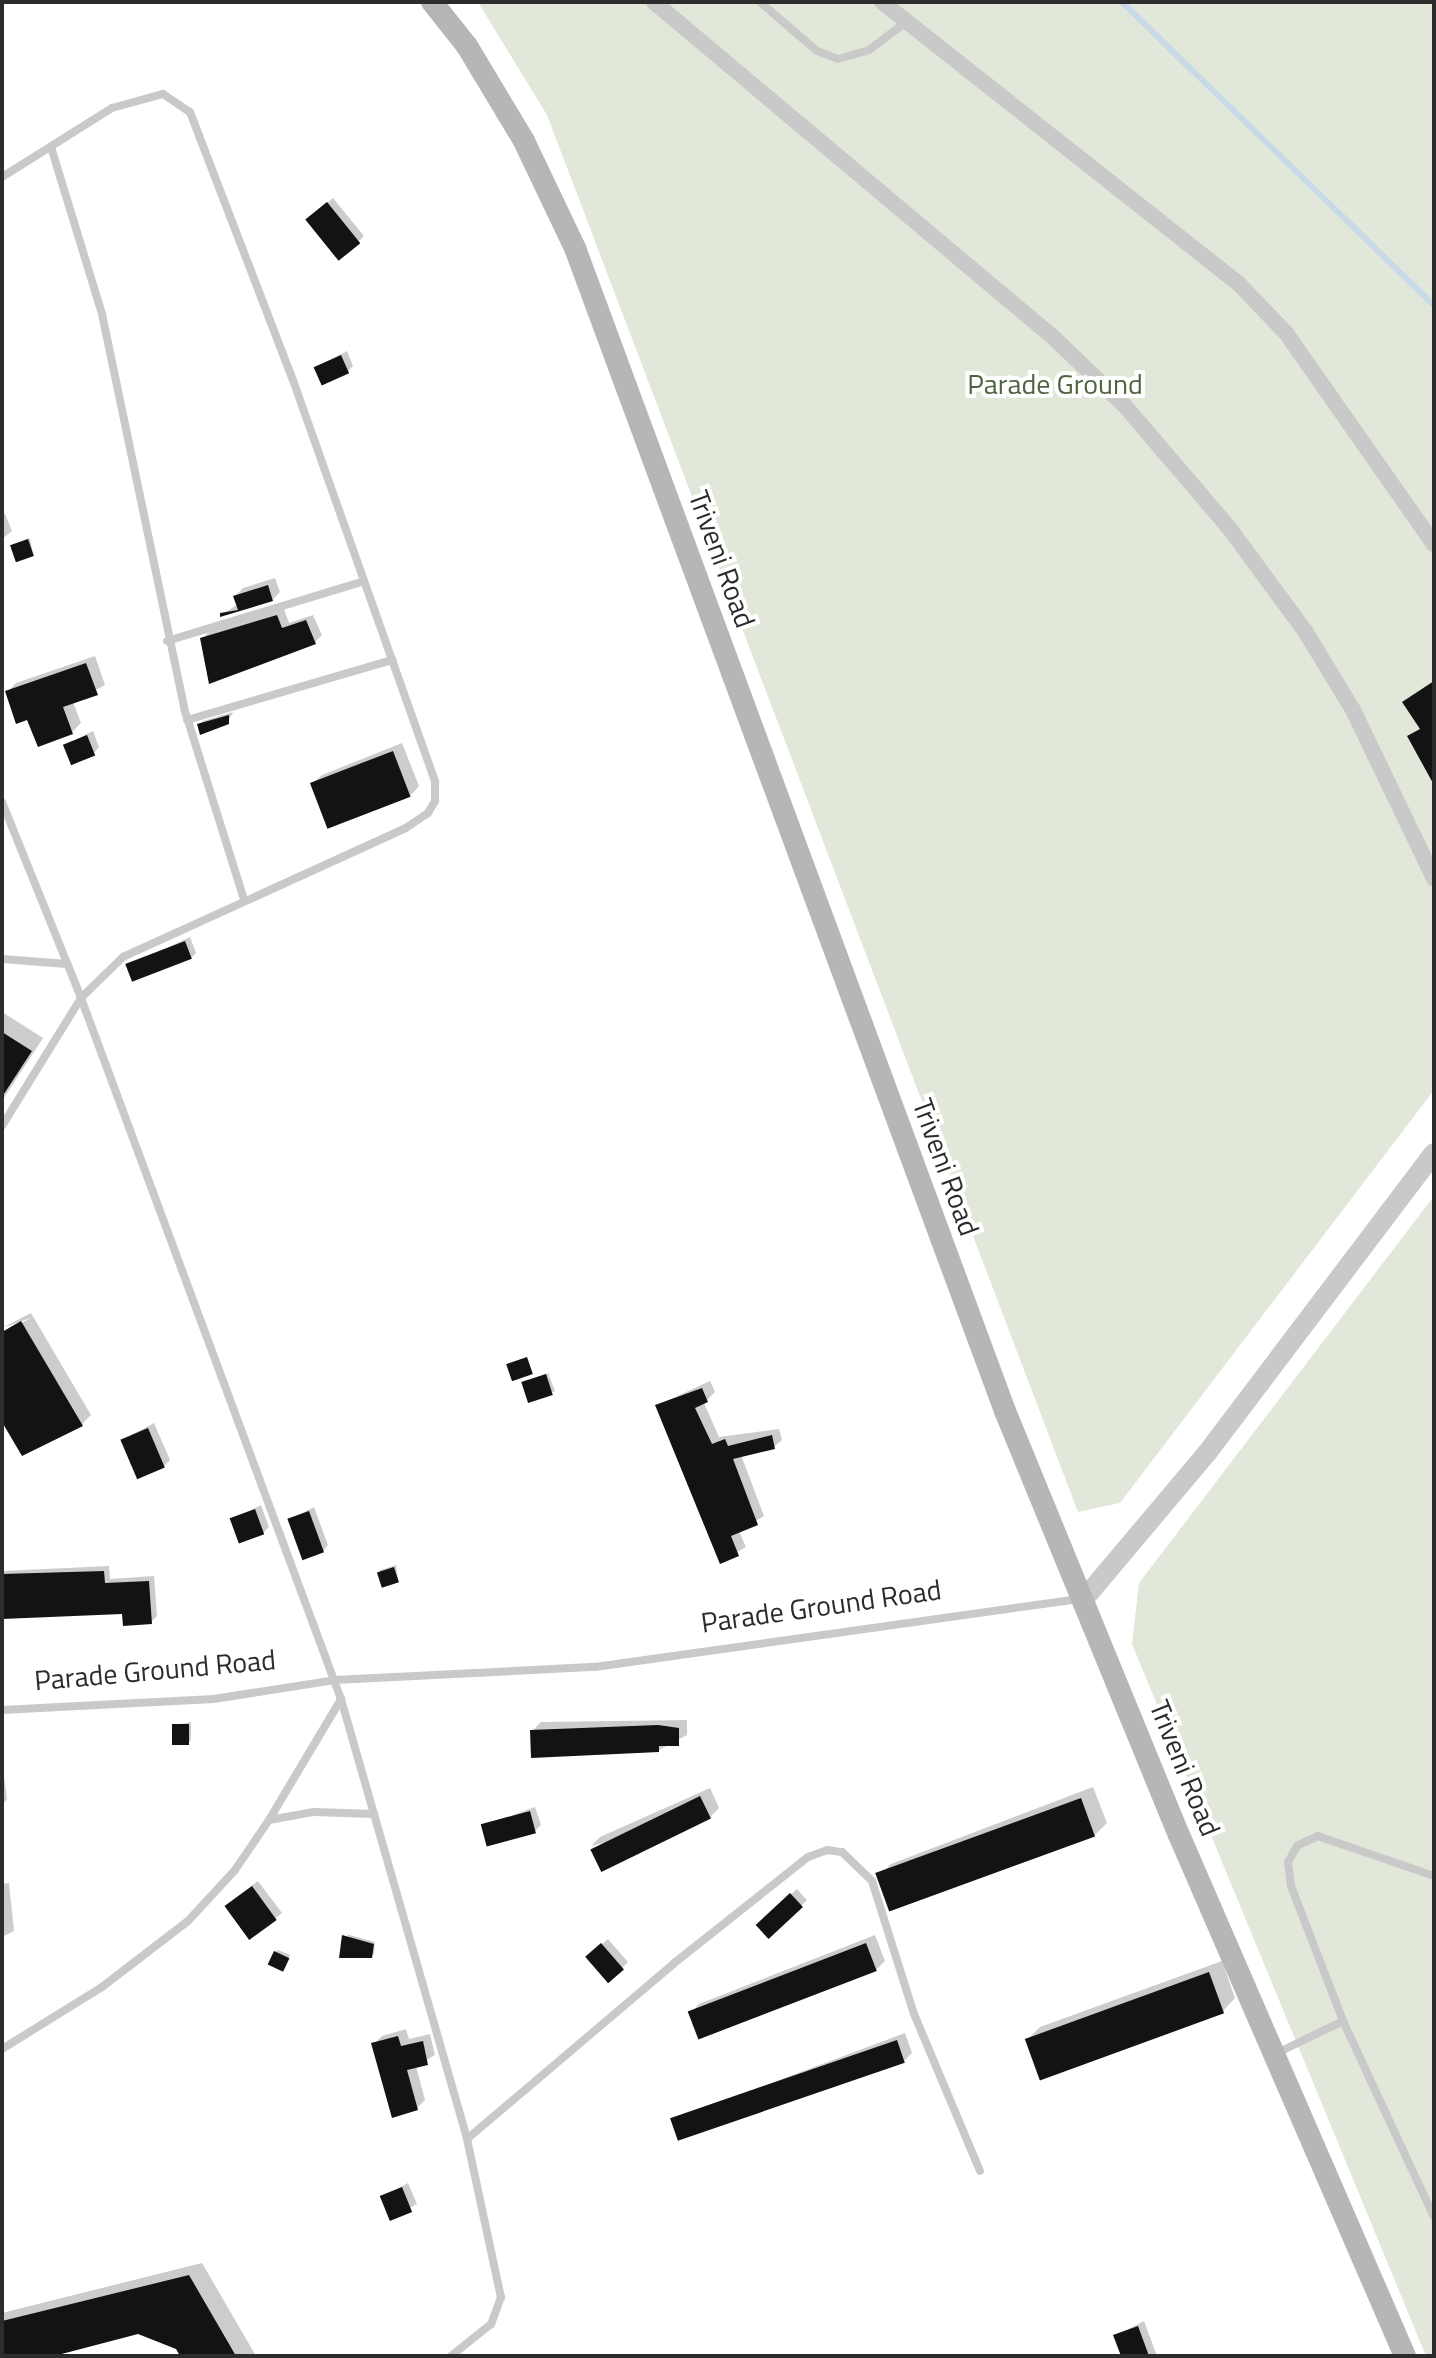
<!DOCTYPE html>
<html>
<head>
<meta charset="utf-8">
<style>
  body { margin:0 }
  #map { position:relative; width:1436px; height:2358px; overflow:hidden; background:#fff; font-family:"Titillium Web",sans-serif }
  div>[style] { position:absolute }
  [style*='--x'] { left:calc(var(--x)*1px); top:calc(var(--y)*1px); width:calc(var(--w)*1px); rotate:calc(var(--a)*1deg) }
  .green>* { inset:0; background:#e1e8da }
  .shadow>* { inset:0; background:#0003; transform-origin:0 0 }
  .stream>* { height:6px; margin:-3px; padding:0 3px; transform-origin:3px; border-radius:3px; background:#c8d9e7 }
  .building>* { inset:0; background:#131313; transform-origin:0 0 }
  .service>* { height:8px; margin:-4px; padding:0 4px; transform-origin:4px; border-radius:4px; background:#c9c9c9 }
  .minor>* { height:16px; margin:-8px; padding:0 8px; transform-origin:8px; border-radius:8px; background:#c9c9c9 }
  .tertiary>* { height:20px; margin:-10px; padding:0 10px; transform-origin:10px; border-radius:10px; background:#c9c9c9 }
  .secondary>* { height:22px; margin:-11px; padding:0 11px; transform-origin:11px; border-radius:11px; background:#b6b6b6 }
  span { translate:-50% -50%; white-space:nowrap; text-align:center; line-height:1.15; -webkit-text-stroke:8px #fff; paint-order:stroke }
  .park-label { font-size:28px; color:#4e633e }
  .street-label { font-size:28px; color:#2c2c2c }
  .frame { position:absolute; inset:0; border:4px solid #2c2c2c; pointer-events:none }
</style>
</head>
<body>
<div id="map">
  <div class="green">
    <div style="clip-path:polygon(478px 2px,1434px 2px,1434px 1090px,1120px 1503px,1078px 1512px,547px 115px)"></div>
    <div style="clip-path:polygon(1434px 1196px,1434px 2356px,1426px 2356px,1132px 1644px,1139px 1583px)"></div>
  </div>
  <div class="shadow">
    <div style="clip-path:polygon(333px 198px,364px 236px,358px 242px,314px 214px)"></div>
    <div style="clip-path:polygon(347px 351px,353px 366px,347px 372px,316px 368px)"></div>
    <div style="clip-path:polygon(5px 514px,12px 531px,2px 539px,2px 515px)"></div>
    <div style="clip-path:polygon(30px 538px,33px 554px,12px 546px,14px 544px)"></div>
    <div style="clip-path:polygon(275px 578px,280px 592px,272px 600px,222px 615px,238px 604px,235px 596px,243px 588px)"></div>
    <div style="clip-path:polygon(284px 609px,289px 623px,313px 615px,322px 635px,315px 642px,202px 639px,209px 632px)"></div>
    <div style="clip-path:polygon(95px 656px,105px 685px,73px 702px,81px 723px,72px 732px,39px 745px,28px 717px,7px 692px,16px 683px)"></div>
    <div style="clip-path:polygon(233px 712px,228px 722px,199px 725px,203px 721px)"></div>
    <div style="clip-path:polygon(93px 731px,99px 747px,94px 753px,65px 745px)"></div>
    <div style="clip-path:polygon(402px 743px,419px 786px,410px 796px,312px 784px,322px 775px)"></div>
    <div style="clip-path:polygon(190px 937px,196px 953px,191px 958px,128px 966px)"></div>
    <div style="clip-path:polygon(2px 1012px,43px 1038px,2px 1101px)"></div>
    <div style="clip-path:polygon(31px 1313px,91px 1415px,82px 1424px,2px 1418px,2px 1333px,31px 1318px,2px 1328px)"></div>
    <div style="clip-path:polygon(548px 1373px,555px 1391px,531px 1401px,527px 1381px)"></div>
    <div style="clip-path:polygon(710px 1381px,715px 1392px,704px 1403px,719px 1437px,779px 1429px,782px 1440px,774px 1447px,741px 1455px,764px 1516px,739px 1531px,746px 1547px,721px 1561px,658px 1405px)"></div>
    <div style="clip-path:polygon(154px 1423px,170px 1460px,164px 1466px,122px 1440px)"></div>
    <div style="clip-path:polygon(261px 1505px,269px 1527px,263px 1533px,232px 1520px)"></div>
    <div style="clip-path:polygon(314px 1507px,328px 1545px,323px 1551px,289px 1520px)"></div>
    <div style="clip-path:polygon(396px 1565px,398px 1580px,379px 1572px,381px 1570px)"></div>
    <div style="clip-path:polygon(109px 1566px,110px 1579px,154px 1576px,157px 1616px,151px 1622px,124px 1612px,2px 1617px,2px 1571px)"></div>
    <div style="clip-path:polygon(687px 1720px,687px 1735px,659px 1750px,532px 1731px,541px 1722px)"></div>
    <div style="clip-path:polygon(191px 1722px,191px 1740px,189px 1742px,175px 1725px)"></div>
    <div style="clip-path:polygon(2px 1761px,7px 1799px,2px 1805px)"></div>
    <div style="clip-path:polygon(1093px 1787px,1107px 1823px,1094px 1836px,879px 1876px,891px 1864px)"></div>
    <div style="clip-path:polygon(710px 1788px,719px 1808px,710px 1817px,591px 1846px,600px 1837px)"></div>
    <div style="clip-path:polygon(535px 1807px,541px 1825px,535px 1831px,483px 1826px)"></div>
    <div style="clip-path:polygon(258px 1881px,282px 1913px,251px 1937px,233px 1900px)"></div>
    <div style="clip-path:polygon(9px 1883px,14px 1931px,2px 1937px,2px 1884px)"></div>
    <div style="left:797px;top:1889px;width:15px;height:54px;rotate:48deg"></div>
    <div style="clip-path:polygon(346px 1934px,375px 1942px,374px 1954px,371px 1956px)"></div>
    <div style="clip-path:polygon(875px 1935px,885px 1961px,876px 1970px,690px 2014px,699px 2004px)"></div>
    <div style="clip-path:polygon(608px 1939px,628px 1962px,622px 1968px,587px 1957px)"></div>
    <div style="clip-path:polygon(278px 1950px,290px 1955px,285px 1967px,275px 1952px)"></div>
    <div style="clip-path:polygon(1222px 1961px,1235px 1998px,1223px 2011px,1027px 2040px,1040px 2027px)"></div>
    <div style="clip-path:polygon(406px 2029px,409px 2039px,430px 2034px,435px 2055px,416px 2066px,425px 2100px,417px 2108px,374px 2044px,382px 2036px)"></div>
    <div style="clip-path:polygon(905px 2033px,912px 2053px,904px 2061px,675px 2125px,683px 2116px)"></div>
    <div style="clip-path:polygon(408px 2183px,417px 2204px,391px 2218px,383px 2197px)"></div>
    <div style="clip-path:polygon(202px 2263px,256px 2356px,182px 2356px,178px 2348px,138px 2331px,46px 2356px,2px 2356px,2px 2313px)"></div>
    <div style="clip-path:polygon(1144px 2321px,1157px 2356px,1123px 2356px,1115px 2336px)"></div>
  </div>
  <div class="stream">
    <div style="--x:1122;--y:2;--w:435;--a:44.2"></div>
  </div>
  <div class="building">
    <div style="left:327px;top:202px;width:53px;height:28px;rotate:51deg"></div>
    <div style="left:341px;top:355px;width:20px;height:30px;rotate:66deg"></div>
    <div style="left:28px;top:539px;width:18px;height:19px;rotate:71deg"></div>
    <div style="clip-path:polygon(268px 585px,273px 601px,220px 617px,220px 613px,238px 610px,233px 596px)"></div>
    <div style="clip-path:polygon(277px 615px,282px 628px,306px 620px,316px 644px,209px 684px,200px 638px)"></div>
    <div style="clip-path:polygon(86px 663px,98px 695px,63px 707px,73px 734px,38px 747px,27px 720px,16px 724px,5px 691px)"></div>
    <div style="clip-path:polygon(1434px 681px,1434px 785px,1407px 736px,1420px 729px,1402px 702px)"></div>
    <div style="clip-path:polygon(229px 715px,229px 724px,200px 735px,197px 724px)"></div>
    <div style="left:87px;top:735px;width:22px;height:26px;rotate:68deg"></div>
    <div style="left:393px;top:751px;width:49px;height:89px;rotate:69deg"></div>
    <div style="left:185px;top:941px;width:19px;height:64px;rotate:69deg"></div>
    <div style="clip-path:polygon(2px 1032px,32px 1051px,2px 1097px)"></div>
    <div style="clip-path:polygon(21px 1321px,83px 1426px,22px 1456px,2px 1422px,2px 1332px)"></div>
    <div style="left:527px;top:1357px;width:18px;height:22px;rotate:71deg"></div>
    <div style="left:546px;top:1374px;width:22px;height:26px;rotate:72deg"></div>
    <div style="clip-path:polygon(702px 1388px,708px 1402px,695px 1408px,712px 1444px,725px 1439px,728px 1446px,772px 1435px,775px 1449px,733px 1459px,758px 1525px,731px 1536px,739px 1556px,720px 1564px,655px 1405px)"></div>
    <div style="left:148px;top:1428px;width:43px;height:30px;rotate:67deg"></div>
    <div style="left:255px;top:1509px;width:27px;height:27px;rotate:70deg"></div>
    <div style="left:309px;top:1511px;width:44px;height:23px;rotate:70deg"></div>
    <div style="left:394px;top:1567px;width:16px;height:18px;rotate:72deg"></div>
    <div style="clip-path:polygon(104px 1571px,105px 1583px,149px 1581px,152px 1624px,123px 1626px,122px 1614px,2px 1619px,2px 1574px)"></div>
    <div style="left:172px;top:1724px;width:17px;height:21px"></div>
    <div style="clip-path:polygon(658px 1725px,679px 1728px,679px 1746px,659px 1746px,659px 1752px,531px 1758px,530px 1730px)"></div>
    <div style="left:700px;top:1796px;width:25px;height:122px;rotate:64deg"></div>
    <div style="left:1081px;top:1798px;width:41px;height:219px;rotate:70deg"></div>
    <div style="left:530px;top:1811px;width:23px;height:51px;rotate:75deg"></div>
    <div style="left:252px;top:1886px;width:42px;height:34px;rotate:54deg"></div>
    <div style="left:790px;top:1893px;width:19px;height:47px;rotate:47deg"></div>
    <div style="clip-path:polygon(342px 1935px,374px 1944px,372px 1958px,339px 1958px)"></div>
    <div style="left:601px;top:1943px;width:35px;height:21px;rotate:49deg"></div>
    <div style="left:866px;top:1943px;width:30px;height:191px;rotate:69deg"></div>
    <div style="left:274px;top:1951px;width:17px;height:15px;rotate:25deg"></div>
    <div style="left:1209px;top:1972px;width:44px;height:196px;rotate:70deg"></div>
    <div style="clip-path:polygon(398px 2036px,401px 2046px,423px 2041px,428px 2065px,407px 2070px,418px 2110px,392px 2118px,371px 2043px)"></div>
    <div style="left:897px;top:2040px;width:24px;height:240px;rotate:71deg"></div>
    <div style="left:402px;top:2187px;width:27px;height:24px;rotate:68deg"></div>
    <div style="clip-path:polygon(189px 2275px,236px 2356px,180px 2356px,176px 2349px,138px 2334px,54px 2356px,2px 2356px,2px 2321px)"></div>
    <div style="clip-path:polygon(1138px 2326px,1149px 2356px,1121px 2356px,1113px 2335px)"></div>
  </div>
  <div class="service">
    <div style="--x:760;--y:2;--w:75;--a:40.7"></div>
    <div style="--x:817;--y:51;--w:22;--a:21"></div>
    <div style="--x:838;--y:59;--w:32;--a:-16"></div>
    <div style="--x:869;--y:50;--w:46;--a:-37.1"></div>
    <div style="--x:51;--y:147;--w:175;--a:73"></div>
    <div style="--x:102;--y:314;--w:402;--a:78.2"></div>
    <div style="--x:184;--y:708;--w:200;--a:72.6"></div>
    <div style="--x:2;--y:177;--w:130;--a:-32.1"></div>
    <div style="--x:112;--y:108;--w:53;--a:-15.4"></div>
    <div style="--x:163;--y:94;--w:32;--a:34"></div>
    <div style="--x:190;--y:112;--w:290;--a:69"></div>
    <div style="--x:294;--y:383;--w:423;--a:70.5"></div>
    <div style="--x:435;--y:782;--w:19;--a:90"></div>
    <div style="--x:435;--y:801;--w:14;--a:120"></div>
    <div style="--x:428;--y:813;--w:27;--a:146"></div>
    <div style="--x:406;--y:828;--w:311;--a:155.5"></div>
    <div style="--x:123;--y:957;--w:59;--a:135.7"></div>
    <div style="--x:81;--y:998;--w:150;--a:121.7"></div>
    <div style="--x:167;--y:641;--w:206;--a:-16.9"></div>
    <div style="--x:187;--y:720;--w:214;--a:-16.3"></div>
    <div style="--x:2;--y:802;--w:211;--a:68"></div>
    <div style="--x:81;--y:998;--w:748;--a:69.65"></div>
    <div style="--x:341;--y:1699;--w:458;--a:74"></div>
    <div style="--x:467;--y:2139;--w:162;--a:77.9"></div>
    <div style="--x:501;--y:2297;--w:29;--a:110"></div>
    <div style="--x:491;--y:2324;--w:51;--a:141.3"></div>
    <div style="--x:2;--y:959;--w:65;--a:4.4"></div>
    <div style="--x:2;--y:1710;--w:212;--a:-3"></div>
    <div style="--x:214;--y:1699;--w:122;--a:-8.9"></div>
    <div style="--x:335;--y:1680;--w:260;--a:-2.9"></div>
    <div style="--x:595;--y:1667;--w:489;--a:-8"></div>
    <div style="--x:269;--y:1820;--w:46;--a:-10.1"></div>
    <div style="--x:314;--y:1812;--w:60;--a:1.9"></div>
    <div style="--x:1434;--y:1876;--w:123;--a:-161"></div>
    <div style="--x:1318;--y:1836;--w:23;--a:155"></div>
    <div style="--x:1297;--y:1846;--w:18;--a:119"></div>
    <div style="--x:1288;--y:1862;--w:24;--a:83"></div>
    <div style="--x:1291;--y:1886;--w:145;--a:68.9"></div>
    <div style="--x:1343;--y:2021;--w:216;--a:65.1"></div>
    <div style="--x:2;--y:2049;--w:118;--a:-31.8"></div>
    <div style="--x:102;--y:1987;--w:108;--a:-37.5"></div>
    <div style="--x:188;--y:1921;--w:69;--a:-47.3"></div>
    <div style="--x:235;--y:1870;--w:60;--a:-55.8"></div>
    <div style="--x:269;--y:1820;--w:141;--a:-59.2"></div>
    <div style="--x:1275;--y:2054;--w:76;--a:-25.9"></div>
    <div style="--x:467;--y:2139;--w:270;--a:-40.3"></div>
    <div style="--x:673;--y:1964;--w:172;--a:-38.4"></div>
    <div style="--x:808;--y:1857;--w:20;--a:-20"></div>
    <div style="--x:827;--y:1850;--w:15;--a:8"></div>
    <div style="--x:842;--y:1852;--w:42;--a:44"></div>
    <div style="--x:872;--y:1881;--w:139;--a:72.5"></div>
    <div style="--x:914;--y:2014;--w:170;--a:67.2"></div>
  </div>
  <div class="minor">
    <div style="--x:654;--y:2;--w:522;--a:40.03"></div>
    <div style="--x:1054;--y:338;--w:98;--a:43.8"></div>
    <div style="--x:1125;--y:406;--w:162;--a:49.5"></div>
    <div style="--x:1230;--y:529;--w:127;--a:53.7"></div>
    <div style="--x:1305;--y:631;--w:92;--a:58.7"></div>
    <div style="--x:1353;--y:710;--w:187;--a:64.3"></div>
    <div style="--x:882;--y:2;--w:454;--a:38.3"></div>
    <div style="--x:1238;--y:283;--w:69;--a:46.2"></div>
    <div style="--x:1286;--y:333;--w:258;--a:55"></div>
  </div>
  <div class="tertiary">
    <div style="--x:1084;--y:1599;--w:191;--a:-49.9"></div>
    <div style="--x:1207;--y:1453;--w:376;--a:-52.9"></div>
  </div>
  <div class="secondary">
    <div style="--x:432;--y:2;--w:56;--a:51.5"></div>
    <div style="--x:467;--y:46;--w:111;--a:59"></div>
    <div style="--x:524;--y:141;--w:119;--a:64.5"></div>
    <div style="--x:575;--y:248;--w:1240;--a:69.71"></div>
    <div style="--x:1005;--y:1411;--w:458;--a:67.7"></div>
    <div style="--x:1179;--y:1835;--w:568;--a:66.55"></div>
  </div>
  <div class="park-label">
    <span style="left:1055px;top:384px">Parade Ground</span>
  </div>
  <div class="street-label">
    <span style="left:722px;top:559px;rotate:70deg">Triveni Road</span>
    <span style="left:946px;top:1167px;rotate:70deg">Triveni Road</span>
    <span style="left:821px;top:1606px;rotate:-8deg">Parade Ground Road</span>
    <span style="left:155px;top:1670px;rotate:-5deg">Parade Ground Road</span>
    <span style="left:1185px;top:1768px;rotate:68deg">Triveni Road</span>
  </div>
  <div class="frame"></div>
</div>
</body>
</html>
